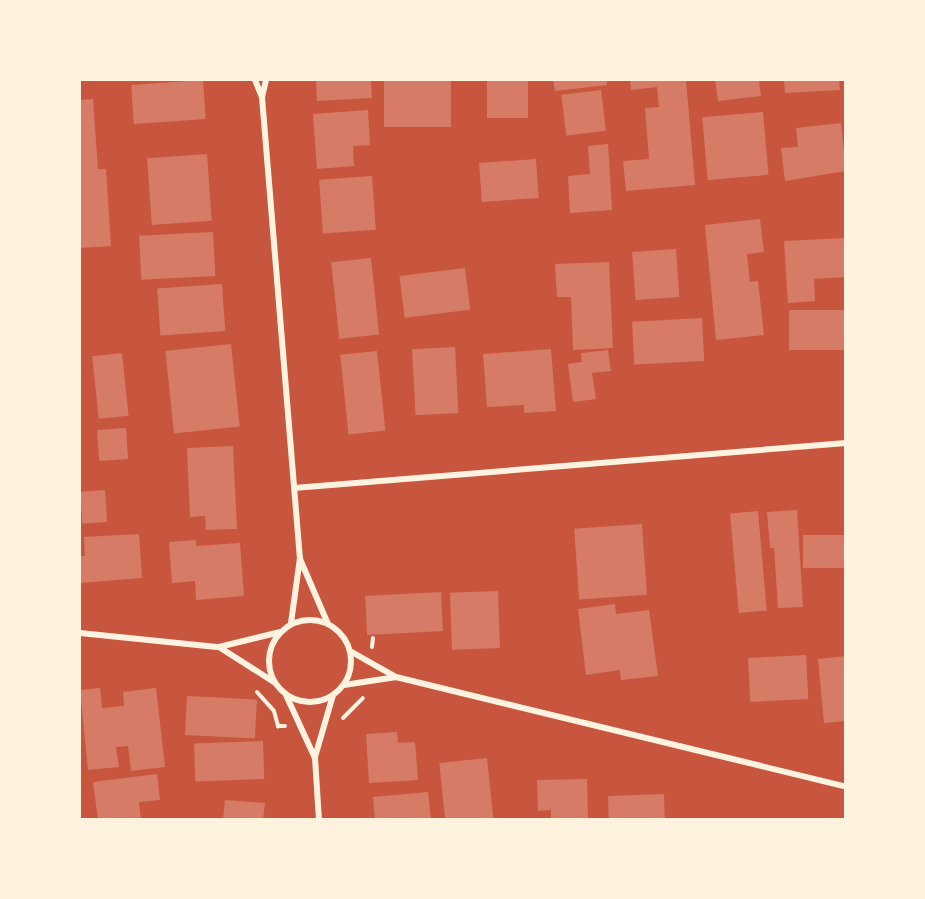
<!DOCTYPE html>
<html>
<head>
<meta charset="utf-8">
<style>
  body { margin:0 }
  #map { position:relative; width:925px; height:899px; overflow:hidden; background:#c8553d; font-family:Merriweather,serif }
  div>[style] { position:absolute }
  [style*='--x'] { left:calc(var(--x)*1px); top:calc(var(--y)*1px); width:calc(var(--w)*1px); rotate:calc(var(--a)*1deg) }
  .building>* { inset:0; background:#d67c66; transform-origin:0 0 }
  .path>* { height:4px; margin:-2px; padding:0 2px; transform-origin:2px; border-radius:2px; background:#fff3e0 }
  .minor>* { height:6px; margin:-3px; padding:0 3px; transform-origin:3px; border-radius:3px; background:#fff3e0 }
  .minor>.ring { margin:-3px; padding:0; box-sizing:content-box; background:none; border:6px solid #fff3e0; border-radius:50% }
  span { translate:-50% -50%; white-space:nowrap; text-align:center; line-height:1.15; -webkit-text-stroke:6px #fff3e0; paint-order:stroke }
  .frame { position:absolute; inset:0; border:81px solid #fff3e0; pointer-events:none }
</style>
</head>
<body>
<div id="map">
  <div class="building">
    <div style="left:203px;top:80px;width:39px;height:72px;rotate:86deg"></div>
    <div style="clip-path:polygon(316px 80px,371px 80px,372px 98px,317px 101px)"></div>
    <div style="left:384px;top:80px;width:67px;height:47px"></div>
    <div style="left:487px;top:80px;width:41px;height:38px"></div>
    <div style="clip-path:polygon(553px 80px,607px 80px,607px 85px,555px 91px)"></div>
    <div style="clip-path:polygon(630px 80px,686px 80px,695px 185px,626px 191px,623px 161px,649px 159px,645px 108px,659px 107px,657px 87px,631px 90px)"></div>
    <div style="clip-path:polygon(715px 80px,759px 80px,761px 96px,718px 101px)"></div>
    <div style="clip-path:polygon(784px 80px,839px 80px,840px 90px,785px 93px)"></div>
    <div style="left:601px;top:90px;width:41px;height:40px;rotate:83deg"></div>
    <div style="clip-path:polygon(93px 99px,98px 169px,106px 169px,111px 246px,80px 248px,80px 100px)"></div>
    <div style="clip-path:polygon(368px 110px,370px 145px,353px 146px,354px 166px,317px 169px,313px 114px)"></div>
    <div style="left:763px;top:112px;width:63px;height:61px;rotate:85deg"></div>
    <div style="clip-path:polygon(841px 123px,846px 171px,785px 181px,781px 148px,798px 147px,796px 128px)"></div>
    <div style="clip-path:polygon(608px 144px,612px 210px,570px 213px,568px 176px,590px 174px,588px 146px)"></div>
    <div style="left:207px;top:154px;width:67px;height:60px;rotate:86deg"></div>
    <div style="left:536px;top:159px;width:39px;height:57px;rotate:86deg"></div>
    <div style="left:372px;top:176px;width:54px;height:53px;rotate:86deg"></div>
    <div style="clip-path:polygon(760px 219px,764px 252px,747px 254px,750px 282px,758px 281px,764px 335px,716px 340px,705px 225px)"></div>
    <div style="left:213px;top:232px;width:44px;height:74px;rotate:87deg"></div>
    <div style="clip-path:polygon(846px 238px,846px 277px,814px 279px,815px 301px,788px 303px,784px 241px)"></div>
    <div style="left:676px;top:249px;width:48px;height:44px;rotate:86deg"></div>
    <div style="left:371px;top:258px;width:77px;height:40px;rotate:84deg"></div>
    <div style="clip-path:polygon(609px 262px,613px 348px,573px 350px,571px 297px,557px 297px,555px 264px)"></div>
    <div style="left:465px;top:268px;width:42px;height:66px;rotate:83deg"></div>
    <div style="left:222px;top:284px;width:47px;height:65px;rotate:86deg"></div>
    <div style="left:846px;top:310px;width:40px;height:57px;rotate:90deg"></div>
    <div style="left:702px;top:318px;width:43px;height:70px;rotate:87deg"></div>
    <div style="left:231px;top:344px;width:83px;height:66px;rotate:84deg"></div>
    <div style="left:455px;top:347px;width:66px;height:43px;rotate:87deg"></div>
    <div style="clip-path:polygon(551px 349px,556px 411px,524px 413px,524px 405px,487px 407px,483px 354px)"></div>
    <div style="clip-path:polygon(608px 350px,611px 371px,592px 373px,596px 399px,573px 402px,568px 364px,582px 362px,581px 353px)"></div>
    <div style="left:377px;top:351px;width:80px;height:37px;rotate:84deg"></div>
    <div style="left:122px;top:353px;width:63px;height:30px;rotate:84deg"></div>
    <div style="left:126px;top:428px;width:31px;height:29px;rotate:86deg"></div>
    <div style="clip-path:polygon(233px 446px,237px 529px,206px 530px,205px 516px,190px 517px,187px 448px)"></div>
    <div style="left:105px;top:490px;width:32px;height:25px;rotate:86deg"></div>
    <div style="clip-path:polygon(797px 510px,803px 607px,778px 608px,774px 548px,770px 548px,767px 512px)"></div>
    <div style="left:758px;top:511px;width:100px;height:28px;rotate:85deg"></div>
    <div style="left:642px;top:524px;width:71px;height:68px;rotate:86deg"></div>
    <div style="clip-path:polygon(139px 534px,142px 578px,80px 583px,80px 556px,85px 556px,84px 537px)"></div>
    <div style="left:846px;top:535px;width:33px;height:43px;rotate:90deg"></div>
    <div style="clip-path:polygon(196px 540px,196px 546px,240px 543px,244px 596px,196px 600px,195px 581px,172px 583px,169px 542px)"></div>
    <div style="left:498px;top:591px;width:57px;height:48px;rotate:88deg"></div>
    <div style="left:441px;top:592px;width:39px;height:76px;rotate:87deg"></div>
    <div style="clip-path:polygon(615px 604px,616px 614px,649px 610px,658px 676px,621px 680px,620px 670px,586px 675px,578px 609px)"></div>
    <div style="left:806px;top:655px;width:44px;height:58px;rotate:87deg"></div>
    <div style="clip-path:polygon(846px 656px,846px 721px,824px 723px,818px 659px)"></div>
    <div style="clip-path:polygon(100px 688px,102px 708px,124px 706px,123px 692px,156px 688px,165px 767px,131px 771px,128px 746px,116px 747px,119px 767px,88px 770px,80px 690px)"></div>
    <div style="left:187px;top:696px;width:70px;height:39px;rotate:3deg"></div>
    <div style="clip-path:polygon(397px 732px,398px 743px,415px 742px,418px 780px,369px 783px,366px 734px)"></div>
    <div style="left:263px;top:741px;width:38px;height:69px;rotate:88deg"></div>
    <div style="left:487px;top:758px;width:62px;height:48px;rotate:84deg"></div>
    <div style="clip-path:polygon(157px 774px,160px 800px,139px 802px,141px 820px,98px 820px,93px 782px)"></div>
    <div style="clip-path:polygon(587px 779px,588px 820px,551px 820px,551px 810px,538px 811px,537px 780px)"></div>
    <div style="clip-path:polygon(428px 792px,431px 820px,375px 820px,373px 797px)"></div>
    <div style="left:664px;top:794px;width:26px;height:56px;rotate:88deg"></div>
    <div style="clip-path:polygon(225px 800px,265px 803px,263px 820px,223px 820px)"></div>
  </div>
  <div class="path">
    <div style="--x:372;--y:647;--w:9;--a:-84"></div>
    <div style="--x:257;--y:692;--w:25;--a:48"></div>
    <div style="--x:274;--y:711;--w:16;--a:75"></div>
    <div style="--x:278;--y:726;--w:7;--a:0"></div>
    <div style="--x:343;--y:718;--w:28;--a:-45"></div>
  </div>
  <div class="minor">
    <div style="--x:255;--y:80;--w:18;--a:68"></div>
    <div style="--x:266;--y:80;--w:17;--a:103"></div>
    <div style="--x:262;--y:97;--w:463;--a:85.3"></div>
    <div style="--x:300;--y:558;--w:66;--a:97.9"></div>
    <div style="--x:294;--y:488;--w:554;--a:-4.66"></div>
    <div style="--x:300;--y:559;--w:71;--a:66.7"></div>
    <div class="ring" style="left:269px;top:620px;width:76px;height:76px"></div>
    <div style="--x:80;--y:633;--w:140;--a:5.8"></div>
    <div style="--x:219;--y:647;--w:63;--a:-13.8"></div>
    <div style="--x:219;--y:647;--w:65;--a:32.5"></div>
    <div style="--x:350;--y:651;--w:53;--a:29.5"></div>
    <div style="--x:396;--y:677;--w:463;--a:13.7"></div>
    <div style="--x:344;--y:685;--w:53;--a:-8.7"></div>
    <div style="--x:286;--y:695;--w:69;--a:65.3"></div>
    <div style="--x:315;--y:758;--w:62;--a:86.3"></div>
    <div style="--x:315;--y:757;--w:65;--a:-73.8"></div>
  </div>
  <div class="frame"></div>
</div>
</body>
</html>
